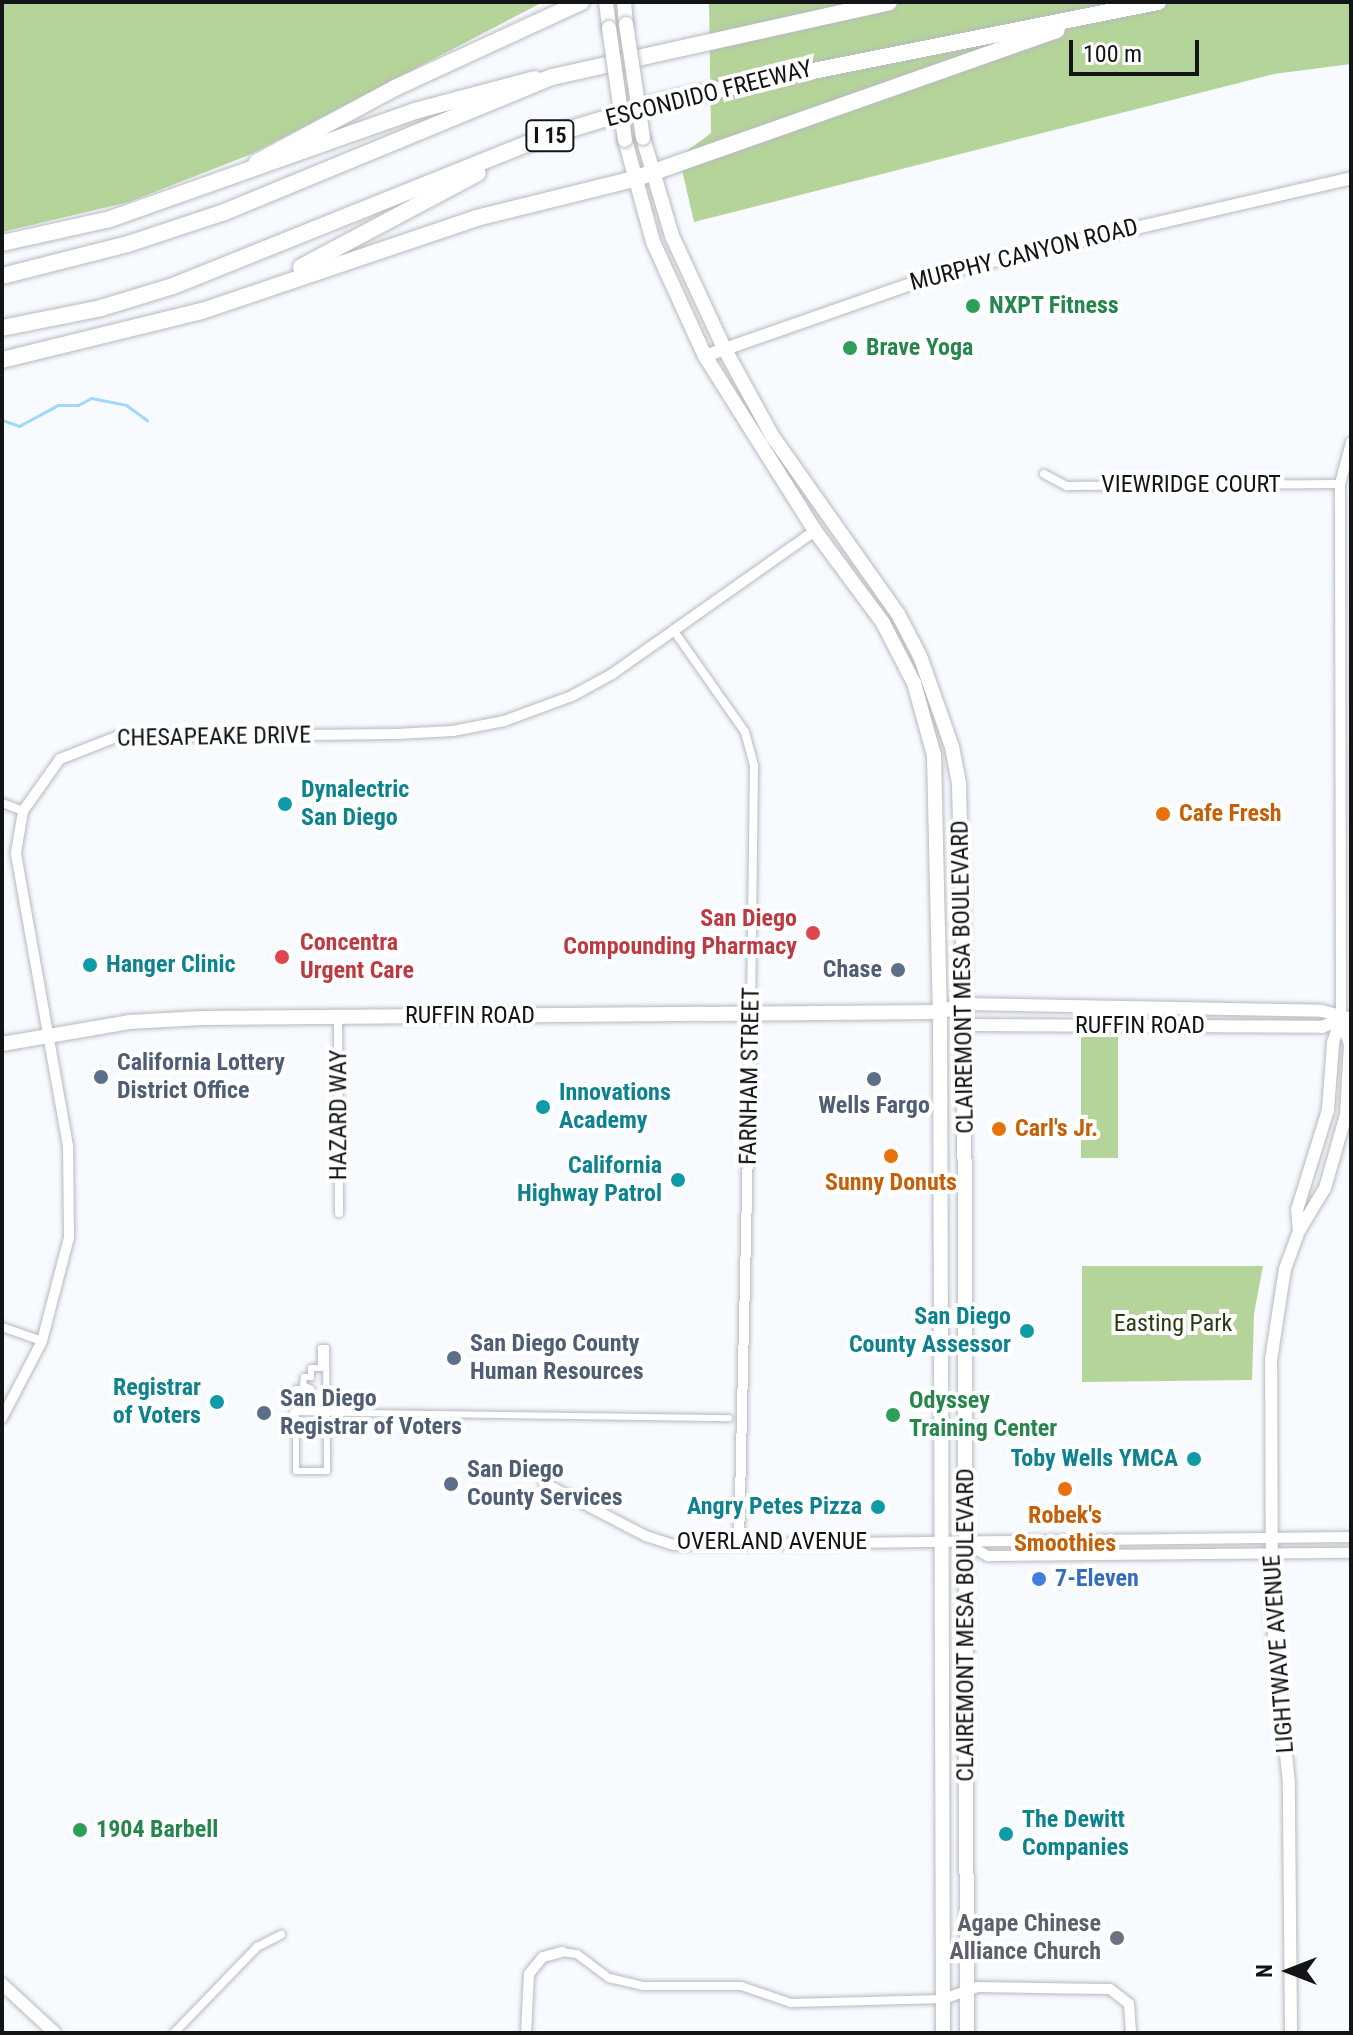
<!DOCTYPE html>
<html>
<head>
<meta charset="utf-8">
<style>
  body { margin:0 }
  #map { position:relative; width:1353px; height:2035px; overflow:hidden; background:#f7fafe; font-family:"Roboto Condensed",sans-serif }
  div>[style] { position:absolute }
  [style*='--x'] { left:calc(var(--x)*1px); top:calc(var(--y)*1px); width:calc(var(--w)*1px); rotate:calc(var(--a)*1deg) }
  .green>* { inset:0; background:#b5d499; transform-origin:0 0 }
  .stream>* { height:3px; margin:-1.5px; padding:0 1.5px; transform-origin:1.5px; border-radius:1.5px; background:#a0d7fa }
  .roads { filter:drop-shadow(0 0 2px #b6babf) drop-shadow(0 0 2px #b6babf) }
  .pedestrian>* { height:6px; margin:-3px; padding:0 3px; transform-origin:3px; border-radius:3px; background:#fff }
  .minor>* { height:8px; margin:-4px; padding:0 4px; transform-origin:4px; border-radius:4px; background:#fff }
  .tertiary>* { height:10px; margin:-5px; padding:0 5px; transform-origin:5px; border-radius:5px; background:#fff }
  .secondary>* { height:12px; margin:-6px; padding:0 6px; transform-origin:6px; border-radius:6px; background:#fff }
  .primary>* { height:14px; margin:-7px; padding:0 7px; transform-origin:7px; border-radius:7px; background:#fff }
  .motorway>* { height:16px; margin:-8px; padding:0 8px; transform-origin:8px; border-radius:8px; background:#fff }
  .bridges { filter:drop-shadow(0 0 2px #b6babf) drop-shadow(0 0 2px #b6babf) }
  .primary-bridge>* { height:14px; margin:-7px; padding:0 7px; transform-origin:7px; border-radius:7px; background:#fff }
  .dots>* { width:22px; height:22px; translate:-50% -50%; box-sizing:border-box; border:4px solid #fff; border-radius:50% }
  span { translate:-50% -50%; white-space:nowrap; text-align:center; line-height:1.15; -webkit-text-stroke:8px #fff; paint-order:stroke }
  .shield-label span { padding:2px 6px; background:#fff; border:2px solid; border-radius:6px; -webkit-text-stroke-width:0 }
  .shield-label { font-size:22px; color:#121415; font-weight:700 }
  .street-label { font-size:24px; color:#121415 }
  .leisure-label { font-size:24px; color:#27864d; font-weight:700 }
  .left { translate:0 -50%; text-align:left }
  .culture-label { font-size:24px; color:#0d838f; font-weight:700 }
  .right { translate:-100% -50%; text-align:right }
  .food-label { font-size:24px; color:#c56008; font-weight:700 }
  .health-label { font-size:24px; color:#be3a42; font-weight:700 }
  .service-label { font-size:24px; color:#4e5e75; font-weight:700 }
  .park-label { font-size:24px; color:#283c0f }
  .shop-label { font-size:24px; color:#366cbe; font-weight:700 }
  .worship-label { font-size:24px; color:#5b616d; font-weight:700 }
  .frame { position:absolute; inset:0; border:4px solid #121415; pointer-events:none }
  .north { position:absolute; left:1249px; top:1931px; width:80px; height:80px; -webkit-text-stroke:6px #fff; paint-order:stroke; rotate:270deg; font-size:22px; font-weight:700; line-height:32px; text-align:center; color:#121415 }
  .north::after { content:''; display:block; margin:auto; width:28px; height:36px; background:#121415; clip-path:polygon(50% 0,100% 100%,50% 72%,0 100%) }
  .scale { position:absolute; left:1069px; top:40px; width:130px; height:36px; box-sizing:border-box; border:4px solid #121415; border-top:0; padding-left:10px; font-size:24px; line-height:28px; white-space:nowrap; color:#121415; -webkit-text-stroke:6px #fff; paint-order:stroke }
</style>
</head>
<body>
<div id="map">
  <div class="green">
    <div style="clip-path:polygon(2px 2px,543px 2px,249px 155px,129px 202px,2px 232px)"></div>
    <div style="clip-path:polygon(709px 2px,1351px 2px,1351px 64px,1274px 74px,694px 222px,679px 157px,711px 133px)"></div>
    <div style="left:1118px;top:1037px;width:121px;height:37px;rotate:90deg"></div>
    <div style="clip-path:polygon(1082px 1266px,1263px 1266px,1254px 1314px,1252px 1380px,1082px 1382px)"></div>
  </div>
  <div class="stream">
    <div style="--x:2;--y:420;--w:18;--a:19"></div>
    <div style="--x:19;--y:426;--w:44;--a:-28.3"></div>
    <div style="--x:58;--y:405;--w:20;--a:0"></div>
    <div style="--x:78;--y:405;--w:15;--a:-28"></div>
    <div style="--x:91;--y:398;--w:36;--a:11"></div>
    <div style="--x:126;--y:405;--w:26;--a:36"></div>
  </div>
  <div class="roads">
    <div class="pedestrian">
      <div style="--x:321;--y:1348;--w:5;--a:0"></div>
      <div style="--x:326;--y:1348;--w:123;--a:89.5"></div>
      <div style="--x:327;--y:1471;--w:31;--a:180"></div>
      <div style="--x:296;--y:1471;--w:82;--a:-90"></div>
      <div style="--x:296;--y:1389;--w:15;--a:0"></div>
      <div style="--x:311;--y:1389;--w:9;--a:-153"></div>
      <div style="--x:303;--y:1385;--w:8;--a:-83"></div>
      <div style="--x:304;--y:1377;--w:7;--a:0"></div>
      <div style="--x:311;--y:1377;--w:9;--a:-90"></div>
      <div style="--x:311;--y:1368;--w:10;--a:0"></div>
      <div style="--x:321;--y:1368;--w:20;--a:-90"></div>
      <div style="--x:293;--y:1412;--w:436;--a:0.8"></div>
    </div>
    <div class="minor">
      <div style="--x:1044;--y:474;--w:26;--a:28"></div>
      <div style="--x:1067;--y:486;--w:273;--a:-0.4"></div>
      <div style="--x:674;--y:631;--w:123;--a:54.9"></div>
      <div style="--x:745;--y:732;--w:35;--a:75"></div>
      <div style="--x:754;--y:766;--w:248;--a:90.7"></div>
      <div style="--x:2;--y:803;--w:22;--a:21"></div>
      <div style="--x:338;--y:1016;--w:197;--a:89.7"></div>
      <div style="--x:2;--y:1327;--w:42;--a:19.3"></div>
      <div style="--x:562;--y:1952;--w:15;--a:8"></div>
      <div style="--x:577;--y:1954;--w:40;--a:37"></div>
      <div style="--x:609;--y:1978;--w:35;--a:13"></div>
      <div style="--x:643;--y:1986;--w:98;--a:0"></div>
      <div style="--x:741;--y:1986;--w:53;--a:18.8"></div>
      <div style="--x:791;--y:2003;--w:152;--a:-1.5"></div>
      <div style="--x:174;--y:2033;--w:120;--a:-46"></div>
      <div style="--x:257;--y:1947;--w:27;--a:-27"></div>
    </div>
    <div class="tertiary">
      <div style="--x:1341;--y:1019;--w:535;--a:-90.11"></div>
      <div style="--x:1340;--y:484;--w:43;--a:-75.3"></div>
      <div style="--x:2;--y:1418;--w:87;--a:-62.5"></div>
      <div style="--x:42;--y:1341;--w:107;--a:-75.4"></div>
      <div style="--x:69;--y:1237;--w:91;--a:-90.6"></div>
      <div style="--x:68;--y:1146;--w:298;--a:-100.1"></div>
      <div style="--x:16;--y:853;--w:43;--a:-80.5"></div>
      <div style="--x:23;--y:811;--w:64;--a:-54.6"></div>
      <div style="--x:60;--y:759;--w:60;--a:-21.4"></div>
      <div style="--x:116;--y:737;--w:280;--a:-0.6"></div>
      <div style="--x:396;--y:734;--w:57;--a:-3"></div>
      <div style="--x:453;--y:731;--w:52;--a:-11.1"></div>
      <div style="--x:504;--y:721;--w:72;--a:-20.2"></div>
      <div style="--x:572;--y:696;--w:46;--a:-28.8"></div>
      <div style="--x:612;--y:674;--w:248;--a:-35.2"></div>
      <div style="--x:544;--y:1483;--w:115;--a:27.5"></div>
      <div style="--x:646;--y:1536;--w:29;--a:18"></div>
      <div style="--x:674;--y:1545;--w:677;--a:-0.68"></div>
      <div style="--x:966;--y:1543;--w:26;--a:31"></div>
      <div style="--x:988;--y:1556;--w:363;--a:-0.5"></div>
      <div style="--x:739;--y:1544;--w:530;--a:-88.7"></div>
      <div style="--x:943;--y:1999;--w:36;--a:-19"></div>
      <div style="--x:977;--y:1987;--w:133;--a:0.9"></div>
      <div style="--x:1110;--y:1989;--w:24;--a:38"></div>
      <div style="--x:1129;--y:2004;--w:29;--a:86"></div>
      <div style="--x:526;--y:2033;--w:59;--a:-87.1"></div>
      <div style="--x:529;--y:1974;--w:22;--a:-51"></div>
      <div style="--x:543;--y:1957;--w:20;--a:-15"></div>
    </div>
    <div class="secondary">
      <div style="--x:705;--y:356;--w:254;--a:-19.3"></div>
      <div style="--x:945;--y:272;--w:417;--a:-13"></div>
      <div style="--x:964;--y:1004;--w:358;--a:1.1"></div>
      <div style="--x:1322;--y:1011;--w:30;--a:15"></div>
      <div style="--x:965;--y:1025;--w:357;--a:0.3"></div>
      <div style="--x:1322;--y:1027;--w:21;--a:-23"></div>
      <div style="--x:1299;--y:1231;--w:21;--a:-95"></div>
      <div style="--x:1297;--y:1210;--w:105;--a:-72.8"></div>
      <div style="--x:1328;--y:1110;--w:67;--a:-85.7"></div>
      <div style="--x:1333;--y:1043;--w:25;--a:-72"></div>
      <div style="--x:2;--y:1984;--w:72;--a:42.8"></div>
      <div style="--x:1291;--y:2033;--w:249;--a:-90.5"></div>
      <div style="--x:1289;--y:1784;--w:168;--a:-95.8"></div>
      <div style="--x:1272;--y:1617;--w:257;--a:-90.2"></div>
      <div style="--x:1271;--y:1360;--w:92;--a:-81.3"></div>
      <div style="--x:1285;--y:1269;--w:40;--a:-69.8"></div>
      <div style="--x:1299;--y:1231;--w:50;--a:-58.8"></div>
      <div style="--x:1325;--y:1188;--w:76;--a:-74"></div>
      <div style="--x:1346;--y:1115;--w:71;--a:-86.8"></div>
      <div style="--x:1350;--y:1044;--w:27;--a:-110"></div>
    </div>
    <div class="primary">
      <div style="--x:606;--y:2;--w:26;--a:83"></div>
      <div style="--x:624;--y:2;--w:22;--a:85"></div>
      <div style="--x:643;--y:138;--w:102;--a:73.5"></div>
      <div style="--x:672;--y:236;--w:123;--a:65.1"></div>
      <div style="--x:724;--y:348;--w:102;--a:61.2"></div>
      <div style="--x:773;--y:437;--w:217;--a:54.8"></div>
      <div style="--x:898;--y:614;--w:47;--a:62.4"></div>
      <div style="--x:920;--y:656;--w:96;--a:70.6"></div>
      <div style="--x:952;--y:747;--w:38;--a:79"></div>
      <div style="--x:959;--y:784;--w:192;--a:88.5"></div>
      <div style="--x:964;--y:976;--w:1057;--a:89.84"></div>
      <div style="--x:625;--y:140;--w:106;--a:74.6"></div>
      <div style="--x:653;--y:242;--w:125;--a:65.5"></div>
      <div style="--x:705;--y:356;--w:207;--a:57.8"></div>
      <div style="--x:815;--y:531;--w:114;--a:53.5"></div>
      <div style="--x:883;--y:623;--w:68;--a:62.7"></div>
      <div style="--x:914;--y:683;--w:75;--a:74.5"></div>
      <div style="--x:934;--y:755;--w:257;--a:88.7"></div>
      <div style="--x:940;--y:1012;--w:1021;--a:89.83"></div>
      <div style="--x:2;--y:1044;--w:129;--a:-9.8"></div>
      <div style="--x:129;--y:1022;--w:73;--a:-3.1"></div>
      <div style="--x:202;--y:1018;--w:738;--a:-0.47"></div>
      <div style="--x:940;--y:1012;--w:25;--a:-18"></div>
    </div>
    <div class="motorway">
      <div style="--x:257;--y:162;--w:157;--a:-28.2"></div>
      <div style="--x:395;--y:88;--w:205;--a:-24.8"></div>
      <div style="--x:2;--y:243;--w:111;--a:-12.5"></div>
      <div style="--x:110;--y:219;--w:324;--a:-19.5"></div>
      <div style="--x:415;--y:111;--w:124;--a:-14.9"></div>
      <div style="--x:301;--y:267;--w:200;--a:-28"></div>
      <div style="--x:2;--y:276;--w:130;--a:-14.3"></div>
      <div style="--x:128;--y:244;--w:99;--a:-18.3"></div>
      <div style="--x:222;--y:213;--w:357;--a:-22.4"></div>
      <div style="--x:552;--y:77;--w:345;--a:-12.5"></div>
      <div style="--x:2;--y:328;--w:101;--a:-11.4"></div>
      <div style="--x:101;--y:308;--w:75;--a:-17"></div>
      <div style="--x:173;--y:286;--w:400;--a:-21.9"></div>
      <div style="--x:544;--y:137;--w:124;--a:-16.8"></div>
      <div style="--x:663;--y:101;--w:505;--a:-11.31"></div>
      <div style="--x:2;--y:360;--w:206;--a:-13.8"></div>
      <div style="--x:202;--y:311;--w:289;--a:-18.7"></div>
      <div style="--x:476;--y:218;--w:163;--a:-13.9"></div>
      <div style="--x:634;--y:179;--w:448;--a:-19.4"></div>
    </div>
  </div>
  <div class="bridges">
    <div class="primary-bridge">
      <div style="--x:626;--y:24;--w:115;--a:81.5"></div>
      <div style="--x:609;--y:28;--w:113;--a:81.9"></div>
    </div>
  </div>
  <div class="dots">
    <div style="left:973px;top:306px;background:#2e9e5b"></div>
    <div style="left:850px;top:348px;background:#2e9e5b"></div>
    <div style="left:285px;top:804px;background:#0f9aa8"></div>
    <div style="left:1163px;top:814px;background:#e8710a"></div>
    <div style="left:813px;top:933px;background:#e0444e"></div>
    <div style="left:282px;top:957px;background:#e0444e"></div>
    <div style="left:90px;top:965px;background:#0f9aa8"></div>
    <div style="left:898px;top:970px;background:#5c6f8a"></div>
    <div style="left:101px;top:1077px;background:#5c6f8a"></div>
    <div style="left:874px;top:1079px;background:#5c6f8a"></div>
    <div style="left:543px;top:1107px;background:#0f9aa8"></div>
    <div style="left:999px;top:1129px;background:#e8710a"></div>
    <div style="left:891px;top:1156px;background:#e8710a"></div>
    <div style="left:678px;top:1180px;background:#0f9aa8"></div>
    <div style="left:1027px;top:1331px;background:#0f9aa8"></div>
    <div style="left:454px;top:1358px;background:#5c6f8a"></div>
    <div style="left:217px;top:1402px;background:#0f9aa8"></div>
    <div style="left:264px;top:1413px;background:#5c6f8a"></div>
    <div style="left:893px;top:1415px;background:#2e9e5b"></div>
    <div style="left:1194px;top:1459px;background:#0f9aa8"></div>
    <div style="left:451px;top:1484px;background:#5c6f8a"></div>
    <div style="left:1065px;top:1489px;background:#e8710a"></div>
    <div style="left:878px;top:1507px;background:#0f9aa8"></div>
    <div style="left:1039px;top:1579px;background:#3f7fe0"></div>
    <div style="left:80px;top:1830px;background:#2e9e5b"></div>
    <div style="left:1006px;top:1834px;background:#0f9aa8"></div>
    <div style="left:1117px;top:1938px;background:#6b7280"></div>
  </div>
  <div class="shield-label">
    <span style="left:550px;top:136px">I 15</span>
  </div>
  <div class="street-label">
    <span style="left:709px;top:94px;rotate:-14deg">ESCONDIDO FREEWAY</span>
    <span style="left:1024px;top:255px;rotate:-14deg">MURPHY CANYON ROAD</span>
    <span style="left:1191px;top:485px">VIEWRIDGE COURT</span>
    <span style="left:214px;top:737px;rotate:-1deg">CHESAPEAKE DRIVE</span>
    <span style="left:963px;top:977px;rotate:-91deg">CLAIREMONT MESA BOULEVARD</span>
    <span style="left:470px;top:1016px">RUFFIN ROAD</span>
    <span style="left:1140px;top:1026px">RUFFIN ROAD</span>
    <span style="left:750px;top:1076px;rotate:-89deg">FARNHAM STREET</span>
    <span style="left:339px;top:1115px;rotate:-90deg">HAZARD WAY</span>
    <span style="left:772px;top:1542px">OVERLAND AVENUE</span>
    <span style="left:966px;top:1625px;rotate:-90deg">CLAIREMONT MESA BOULEVARD</span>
    <span style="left:1279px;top:1654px;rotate:-94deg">LIGHTWAVE AVENUE</span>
  </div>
  <div class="leisure-label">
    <span class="left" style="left:989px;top:306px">NXPT Fitness</span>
    <span class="left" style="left:866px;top:348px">Brave Yoga</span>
    <span class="left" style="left:909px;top:1415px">Odyssey<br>Training Center</span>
    <span class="left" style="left:96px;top:1830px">1904 Barbell</span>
  </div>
  <div class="culture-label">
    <span class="left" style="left:301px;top:804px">Dynalectric<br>San Diego</span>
    <span class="left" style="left:106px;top:965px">Hanger Clinic</span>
    <span class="left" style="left:559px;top:1107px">Innovations<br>Academy</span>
    <span class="right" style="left:662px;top:1180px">California<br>Highway Patrol</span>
    <span class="right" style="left:1011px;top:1331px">San Diego<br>County Assessor</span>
    <span class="right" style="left:201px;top:1402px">Registrar<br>of Voters</span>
    <span class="right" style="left:1178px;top:1459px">Toby Wells YMCA</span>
    <span class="right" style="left:862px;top:1507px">Angry Petes Pizza</span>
    <span class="left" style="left:1022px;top:1834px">The Dewitt<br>Companies</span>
  </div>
  <div class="food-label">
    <span class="left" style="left:1179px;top:814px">Cafe Fresh</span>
    <span class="left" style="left:1015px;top:1129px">Carl's Jr.</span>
    <span style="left:891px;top:1183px">Sunny Donuts</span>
    <span style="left:1065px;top:1530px">Robek's<br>Smoothies</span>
  </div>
  <div class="health-label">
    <span class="right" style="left:797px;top:933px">San Diego<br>Compounding Pharmacy</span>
    <span class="left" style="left:300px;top:957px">Concentra<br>Urgent Care</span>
  </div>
  <div class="service-label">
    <span class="right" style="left:882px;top:970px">Chase</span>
    <span class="left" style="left:117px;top:1077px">California Lottery<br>District Office</span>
    <span style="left:874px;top:1106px">Wells Fargo</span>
    <span class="left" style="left:470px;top:1358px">San Diego County<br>Human Resources</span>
    <span class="left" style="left:280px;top:1413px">San Diego<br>Registrar of Voters</span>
    <span class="left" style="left:467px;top:1484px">San Diego<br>County Services</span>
  </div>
  <div class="park-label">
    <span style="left:1173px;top:1324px">Easting Park</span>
  </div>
  <div class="shop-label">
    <span class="left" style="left:1055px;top:1579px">7-Eleven</span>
  </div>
  <div class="worship-label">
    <span class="right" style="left:1101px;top:1938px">Agape Chinese<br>Alliance Church</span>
  </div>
  <div class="frame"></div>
  <div class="north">N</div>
  <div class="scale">100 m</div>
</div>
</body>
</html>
